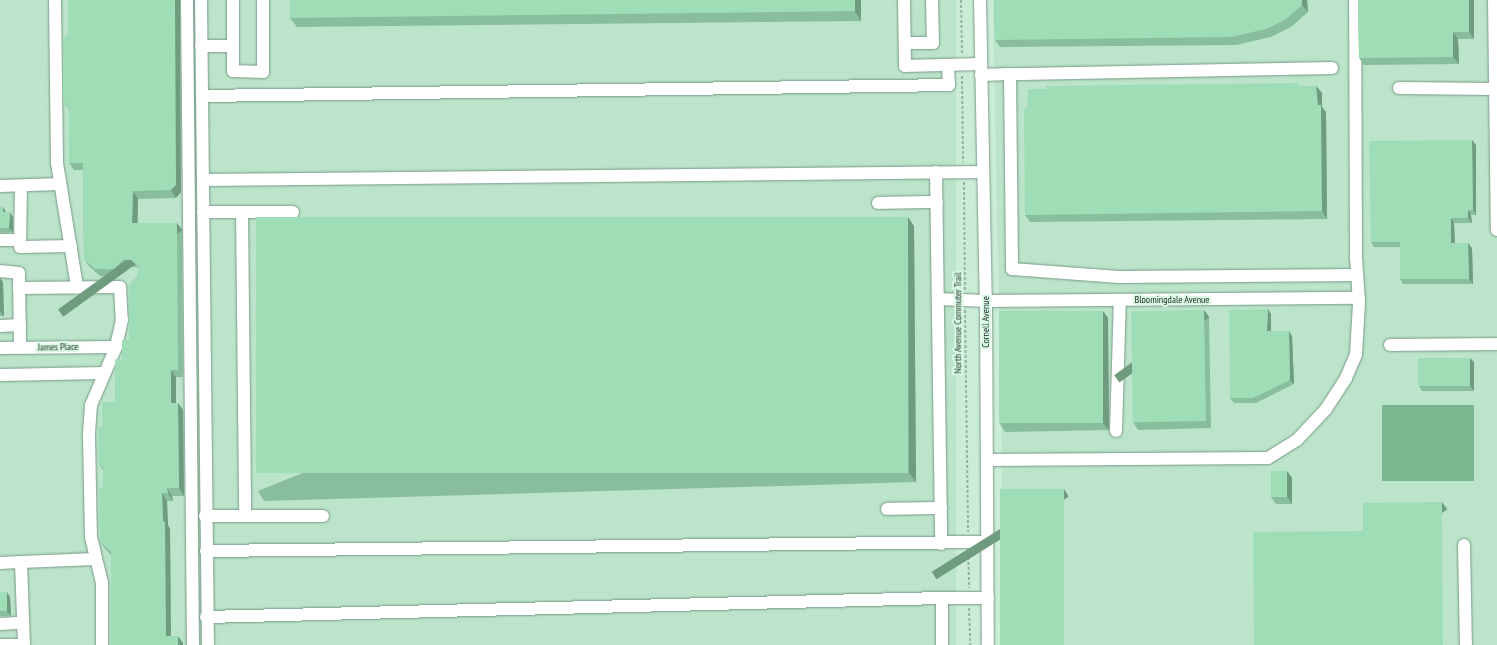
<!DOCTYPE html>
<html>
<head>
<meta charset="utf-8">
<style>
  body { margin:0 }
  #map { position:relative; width:1497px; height:645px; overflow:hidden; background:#cbedd7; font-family:"PT Sans Narrow",sans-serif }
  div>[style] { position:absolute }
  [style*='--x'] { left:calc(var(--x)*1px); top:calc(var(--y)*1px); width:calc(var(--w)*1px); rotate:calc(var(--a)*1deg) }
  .built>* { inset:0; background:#bbe4ca; transform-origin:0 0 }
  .water>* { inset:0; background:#7ab791; transform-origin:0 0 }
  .path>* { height:2px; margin-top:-1px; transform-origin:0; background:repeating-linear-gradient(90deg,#97b2a0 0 3px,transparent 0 5px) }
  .roads { filter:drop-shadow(0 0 1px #799985) drop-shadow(0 0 1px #799985) }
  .minor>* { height:12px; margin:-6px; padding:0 6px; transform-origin:6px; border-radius:6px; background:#fff }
  .wall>* { inset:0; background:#89be9d }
  .shaded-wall>* { inset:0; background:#6f9b7f; transform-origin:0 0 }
  .building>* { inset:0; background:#9fddb6; transform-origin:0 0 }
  span { translate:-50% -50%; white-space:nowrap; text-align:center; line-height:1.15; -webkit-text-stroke:4px #d8fae4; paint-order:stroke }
  .street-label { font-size:10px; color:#212e26 }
</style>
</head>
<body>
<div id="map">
  <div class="built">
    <div style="left:0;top:0;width:956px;height:645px"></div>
    <div style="clip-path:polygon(993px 0,1497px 0,1497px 645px,1000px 645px,1002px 460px)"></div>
  </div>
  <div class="water">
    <div style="left:1474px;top:405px;width:76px;height:92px;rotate:90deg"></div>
  </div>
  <div class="path">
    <div style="--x:961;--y:0;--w:54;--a:88.9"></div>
    <div style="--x:962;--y:76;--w:86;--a:89.3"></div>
    <div style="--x:964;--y:182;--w:108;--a:89.5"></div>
    <div style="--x:965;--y:310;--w:222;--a:89.2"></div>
    <div style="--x:968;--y:552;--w:36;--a:88"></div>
    <div style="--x:969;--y:608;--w:37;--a:88"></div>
  </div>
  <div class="roads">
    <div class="minor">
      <div style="--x:55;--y:0;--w:163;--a:89.3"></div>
      <div style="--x:57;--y:163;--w:126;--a:80.8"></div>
      <div style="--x:187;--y:0;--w:645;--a:89.47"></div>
      <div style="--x:201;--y:0;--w:645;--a:89.38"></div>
      <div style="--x:233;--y:0;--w:46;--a:90"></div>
      <div style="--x:904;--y:0;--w:66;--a:89.1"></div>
      <div style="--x:905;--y:66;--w:76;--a:-1.5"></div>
      <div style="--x:980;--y:0;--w:301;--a:88.9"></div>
      <div style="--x:986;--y:301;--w:344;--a:89.7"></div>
      <div style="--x:1494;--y:0;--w:230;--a:89.3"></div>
      <div style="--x:905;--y:43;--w:28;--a:0"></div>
      <div style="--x:933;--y:43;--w:43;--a:-91.3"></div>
      <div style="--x:201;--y:46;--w:32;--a:0"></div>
      <div style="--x:233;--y:46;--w:25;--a:90"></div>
      <div style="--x:233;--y:71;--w:30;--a:2"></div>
      <div style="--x:263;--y:72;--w:72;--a:-90"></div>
      <div style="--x:1332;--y:68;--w:322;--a:178.9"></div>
      <div style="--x:1010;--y:74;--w:195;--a:89.4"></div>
      <div style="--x:1012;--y:269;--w:107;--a:4.3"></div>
      <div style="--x:1119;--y:277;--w:238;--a:-0.5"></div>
      <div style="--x:981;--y:75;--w:29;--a:-2"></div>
      <div style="--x:1399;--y:88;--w:96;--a:0.6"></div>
      <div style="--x:202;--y:96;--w:747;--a:-0.84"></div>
      <div style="--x:949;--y:85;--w:20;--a:-93"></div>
      <div style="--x:936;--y:172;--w:372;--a:89.2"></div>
      <div style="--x:203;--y:180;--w:780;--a:-0.59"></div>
      <div style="--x:0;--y:186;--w:60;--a:-1.9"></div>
      <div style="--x:21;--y:186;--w:61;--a:90.9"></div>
      <div style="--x:20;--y:247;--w:51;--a:-1.1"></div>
      <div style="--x:878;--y:203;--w:59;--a:-1"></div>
      <div style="--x:203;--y:212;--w:90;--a:0"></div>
      <div style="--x:242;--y:212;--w:304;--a:89.4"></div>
      <div style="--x:0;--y:240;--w:20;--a:0"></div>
      <div style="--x:0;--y:271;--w:19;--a:6"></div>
      <div style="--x:19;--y:273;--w:75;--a:89.2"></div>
      <div style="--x:19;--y:288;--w:101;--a:-0.6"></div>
      <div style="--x:120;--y:287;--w:33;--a:87"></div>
      <div style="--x:122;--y:320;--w:28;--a:103"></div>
      <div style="--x:116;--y:347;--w:63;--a:113.3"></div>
      <div style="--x:91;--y:405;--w:31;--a:94"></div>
      <div style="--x:89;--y:436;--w:101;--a:88.9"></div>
      <div style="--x:91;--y:537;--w:47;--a:76.6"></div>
      <div style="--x:102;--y:583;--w:62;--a:90"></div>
      <div style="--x:938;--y:299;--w:48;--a:2.4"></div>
      <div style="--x:986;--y:301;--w:373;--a:-0.5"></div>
      <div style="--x:0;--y:326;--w:20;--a:-3"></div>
      <div style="--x:1390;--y:345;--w:107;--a:-0.5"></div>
      <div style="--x:0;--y:348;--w:116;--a:-0.5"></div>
      <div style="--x:0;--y:375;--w:104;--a:-1.1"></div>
      <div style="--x:1116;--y:431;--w:131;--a:-88.3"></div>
      <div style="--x:987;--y:460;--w:281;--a:-0.4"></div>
      <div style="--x:1268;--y:458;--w:34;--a:-32"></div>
      <div style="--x:1297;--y:440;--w:42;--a:-46.9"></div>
      <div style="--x:1326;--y:409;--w:37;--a:-57"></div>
      <div style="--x:1346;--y:378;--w:26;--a:-67"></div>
      <div style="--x:1356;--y:354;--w:51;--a:-86.6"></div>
      <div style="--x:1359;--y:303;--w:46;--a:-93.7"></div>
      <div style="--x:1356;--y:257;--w:257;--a:-90.2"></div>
      <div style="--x:887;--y:509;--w:54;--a:-1.1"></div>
      <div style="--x:205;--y:516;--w:118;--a:0"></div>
      <div style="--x:1464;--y:545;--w:100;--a:88.9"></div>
      <div style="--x:206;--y:551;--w:781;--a:-0.66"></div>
      <div style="--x:0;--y:563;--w:21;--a:-3"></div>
      <div style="--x:206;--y:617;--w:736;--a:-1.48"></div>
      <div style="--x:0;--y:624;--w:22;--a:-3"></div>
      <div style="--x:0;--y:645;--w:24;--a:0"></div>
      <div style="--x:24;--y:645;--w:83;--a:-92.1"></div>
      <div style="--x:21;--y:562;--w:75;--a:-2.3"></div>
      <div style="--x:942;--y:645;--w:47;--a:-90"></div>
      <div style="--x:942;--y:598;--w:46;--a:0"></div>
    </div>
  </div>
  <div class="wall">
    <div style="clip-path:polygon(290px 0,861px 0,861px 21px,297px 27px,290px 18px)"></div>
    <div style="clip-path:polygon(994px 0,1307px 0,1308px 12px,1291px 27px,1271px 37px,1236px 45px,1000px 47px,995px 40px)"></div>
    <div style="clip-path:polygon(1358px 0,1474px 0,1474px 39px,1458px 39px,1459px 64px,1364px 65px,1359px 58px)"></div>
    <div style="clip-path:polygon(1316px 86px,1322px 93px,1322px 107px,1326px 112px,1327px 219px,1030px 222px,1025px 215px,1027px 108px,1046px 89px)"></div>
    <div style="clip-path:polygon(63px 102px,181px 192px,176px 198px,138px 199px,138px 223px,177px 223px,182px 230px,183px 377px,176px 377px,176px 403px,178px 403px,183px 410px,184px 496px,172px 496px,173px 501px,167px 501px,168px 525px,170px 529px,171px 636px,183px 643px,183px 645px,111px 645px,111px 555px,105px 549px,100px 542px,103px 488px,103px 470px,99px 464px,102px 427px,115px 402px,122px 360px,129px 340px,138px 275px,139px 269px,137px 267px,128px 267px,119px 276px,100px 276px,89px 266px,84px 259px,83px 170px,74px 170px,69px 163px,69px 109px)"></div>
    <div style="clip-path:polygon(1472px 140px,1476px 145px,1476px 215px,1471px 215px,1472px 223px,1454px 223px,1455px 243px,1472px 248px,1473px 284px,1403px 284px,1400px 279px,1400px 247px,1374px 247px,1371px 242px)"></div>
    <div style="clip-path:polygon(0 207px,3px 207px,6px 212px,13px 217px,13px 232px,0 233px)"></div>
    <div style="clip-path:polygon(914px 226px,916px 482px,264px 501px,258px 491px)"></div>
    <div style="clip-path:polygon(0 278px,3px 282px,4px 316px,0 316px)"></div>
    <div style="clip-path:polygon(1268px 309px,1271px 314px,1271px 331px,1292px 336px,1294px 384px,1256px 403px,1234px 403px,1230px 398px)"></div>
    <div style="clip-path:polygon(1204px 310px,1209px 317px,1211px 428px,1138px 430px,1133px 422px)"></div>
    <div style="clip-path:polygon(1103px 311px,1108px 318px,1109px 430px,1005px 432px,1000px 424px)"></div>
    <div style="clip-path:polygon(1474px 362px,1474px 391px,1422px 391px,1419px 386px)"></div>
    <div style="clip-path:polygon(1287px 471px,1292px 478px,1292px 504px,1276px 504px,1271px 497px)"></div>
    <div style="clip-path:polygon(0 592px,10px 597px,11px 616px,0 616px)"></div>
  </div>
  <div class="shaded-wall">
    <div style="clip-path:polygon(175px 0,180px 0,181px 192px,176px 198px,171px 190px)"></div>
    <div style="clip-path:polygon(855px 0,861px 0,861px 21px,855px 11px)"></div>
    <div style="clip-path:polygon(1302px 0,1307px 0,1308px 12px,1302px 5px)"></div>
    <div style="clip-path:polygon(1469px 0,1474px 0,1474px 39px,1469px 32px)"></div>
    <div style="clip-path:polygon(1453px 32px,1458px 39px,1459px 64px,1453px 57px)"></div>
    <div style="clip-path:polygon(1316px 86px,1322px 93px,1322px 107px,1326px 112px,1327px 219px,1322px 211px)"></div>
    <div style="clip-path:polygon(1472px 140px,1476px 145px,1476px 215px,1473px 210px)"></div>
    <div style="clip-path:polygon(133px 191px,138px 199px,137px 231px,132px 223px)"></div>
    <div style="clip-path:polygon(3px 207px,6px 212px,3px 212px)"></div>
    <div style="clip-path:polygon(1468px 210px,1471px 215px,1472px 223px,1468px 218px)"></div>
    <div style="clip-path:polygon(10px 212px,13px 217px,13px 232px,9px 228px)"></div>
    <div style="clip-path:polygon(908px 217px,914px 226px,916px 482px,909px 473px)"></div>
    <div style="clip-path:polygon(1451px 218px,1454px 223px,1455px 248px,1451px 243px)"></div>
    <div style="left:177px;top:223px;width:9px;height:147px;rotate:54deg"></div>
    <div style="clip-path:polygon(1468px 243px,1472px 248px,1473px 284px,1469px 279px)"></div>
    <div style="clip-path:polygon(0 278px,3px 282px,4px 316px,0 311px)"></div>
    <div style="clip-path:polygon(1268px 309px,1271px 314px,1271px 336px,1267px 331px)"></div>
    <div style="left:1204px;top:310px;width:9px;height:111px;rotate:54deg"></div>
    <div style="clip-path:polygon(1103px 311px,1108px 318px,1109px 430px,1103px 423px)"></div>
    <div style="clip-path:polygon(1289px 331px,1292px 336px,1294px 384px,1290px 380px)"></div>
    <div style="clip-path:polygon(1470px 358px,1474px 362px,1474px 391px,1470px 386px)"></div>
    <div style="clip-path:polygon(171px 370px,176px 377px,176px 411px,171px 403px)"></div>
    <div style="clip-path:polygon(178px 403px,183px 410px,184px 496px,179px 488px)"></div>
    <div style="clip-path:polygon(1287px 471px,1292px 478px,1292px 504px,1287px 497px)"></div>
    <div style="clip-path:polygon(167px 488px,172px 496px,173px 501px,168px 493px)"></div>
    <div style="left:1064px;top:489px;width:9px;height:156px;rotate:58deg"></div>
    <div style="clip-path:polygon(162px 493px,167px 501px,168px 525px,170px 529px,171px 643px,166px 636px)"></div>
    <div style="left:1442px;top:502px;width:9px;height:143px;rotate:54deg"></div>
    <div style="clip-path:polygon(7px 592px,10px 597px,11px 616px,7px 611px)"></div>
    <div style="clip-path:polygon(178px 636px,183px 643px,183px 645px,178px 645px)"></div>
  </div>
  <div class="building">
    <div style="clip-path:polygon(68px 0,175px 0,176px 185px,171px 190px,133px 191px,132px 223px,177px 223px,178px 370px,171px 370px,171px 403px,178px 403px,179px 488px,167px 488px,168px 493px,162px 493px,163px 521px,165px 522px,166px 636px,178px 636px,178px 645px,111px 645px,111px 552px,100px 542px,99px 488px,103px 488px,103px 467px,99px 464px,98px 427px,102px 427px,102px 402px,115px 402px,115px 359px,122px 360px,122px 340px,129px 340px,129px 285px,138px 275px,139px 267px,131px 260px,123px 260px,114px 269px,95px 269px,84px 259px,83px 163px,69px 163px,69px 108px,63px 102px,63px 38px,68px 33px)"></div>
    <div style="clip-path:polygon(290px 0,855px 0,855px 11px,290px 18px)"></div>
    <div style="clip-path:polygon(994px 0,1302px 0,1302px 5px,1285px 20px,1266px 29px,1231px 37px,995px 40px)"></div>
    <div style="clip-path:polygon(1358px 0,1469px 0,1469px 32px,1453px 32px,1453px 57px,1359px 58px)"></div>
    <div style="clip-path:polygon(1299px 83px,1299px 86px,1316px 86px,1318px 105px,1321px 105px,1322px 211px,1025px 215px,1024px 109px,1027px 108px,1028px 89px,1046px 89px,1046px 86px)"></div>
    <div style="clip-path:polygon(1472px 140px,1473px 210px,1468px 210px,1468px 218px,1451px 218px,1451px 243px,1468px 243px,1469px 279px,1400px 279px,1400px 242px,1371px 242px,1369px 141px)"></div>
    <div style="clip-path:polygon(0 207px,3px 207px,3px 212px,10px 212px,9px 228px,0 228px)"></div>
    <div style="left:908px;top:217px;width:256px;height:652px;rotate:90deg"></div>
    <div style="clip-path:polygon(1268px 309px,1267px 331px,1289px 331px,1290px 380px,1253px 398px,1230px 398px,1229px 310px)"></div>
    <div style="left:1204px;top:310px;width:111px;height:73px;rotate:89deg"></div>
    <div style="left:1103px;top:311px;width:112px;height:104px;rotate:90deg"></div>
    <div style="left:1418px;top:358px;width:52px;height:28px"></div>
    <div style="left:1271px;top:471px;width:16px;height:26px"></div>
    <div style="left:1000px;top:489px;width:64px;height:156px"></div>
    <div style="clip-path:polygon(1442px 502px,1443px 645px,1254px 645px,1253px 532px,1363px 531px,1363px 503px)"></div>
    <div style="left:0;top:592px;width:7px;height:19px"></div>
  </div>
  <div class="street-label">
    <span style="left:1172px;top:300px">Bloomingdale Avenue</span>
    <span style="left:986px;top:322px;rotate:-90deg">Cornell Avenue</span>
    <span style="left:958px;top:323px;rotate:-90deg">North Avenue Commuter Trail</span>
    <span style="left:58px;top:347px;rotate:-1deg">James Place</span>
  </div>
</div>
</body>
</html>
